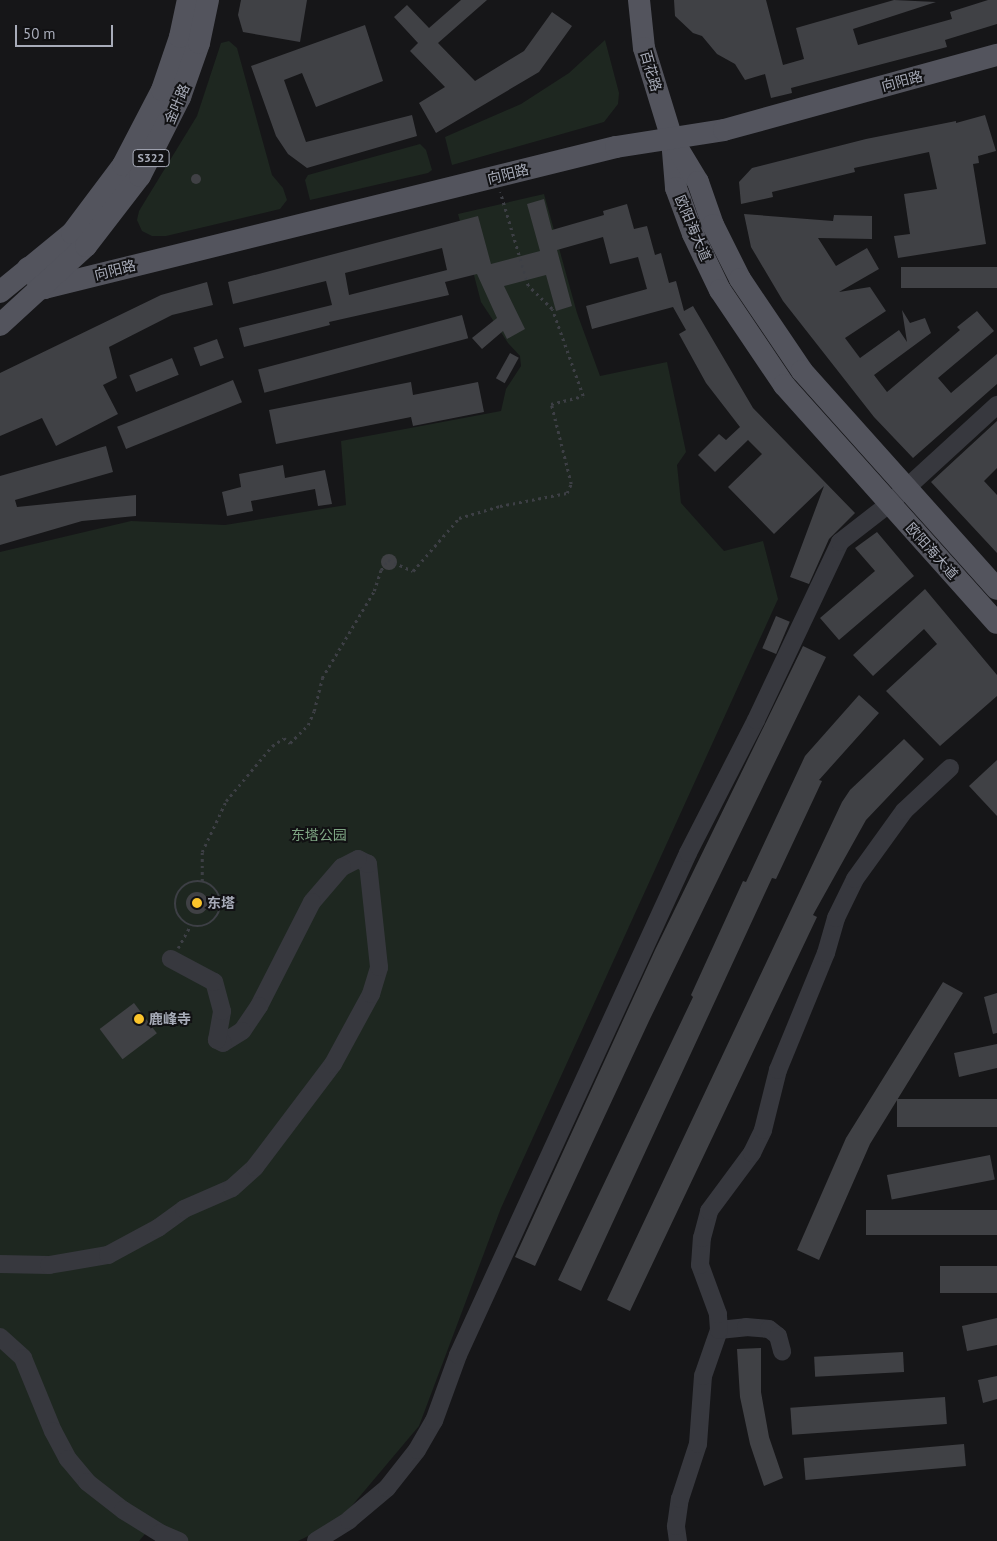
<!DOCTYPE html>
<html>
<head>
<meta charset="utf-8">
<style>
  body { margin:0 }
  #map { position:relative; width:997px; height:1541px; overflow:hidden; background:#161618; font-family:"PT Sans","Noto Sans SC",sans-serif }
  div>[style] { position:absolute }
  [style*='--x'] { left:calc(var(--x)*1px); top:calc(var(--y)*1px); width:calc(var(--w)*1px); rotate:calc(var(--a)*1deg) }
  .green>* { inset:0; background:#1e2720 }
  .building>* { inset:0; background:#404145; transform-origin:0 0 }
  .round { border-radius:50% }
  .path>* { height:2.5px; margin-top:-1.25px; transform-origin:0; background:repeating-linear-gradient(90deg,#3d3f45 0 2.5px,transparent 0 6.5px) }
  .path>.ring { margin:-1.25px; padding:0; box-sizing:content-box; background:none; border:2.5px solid #3d3f45; border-radius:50% }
  .minor>* { height:18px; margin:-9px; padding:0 9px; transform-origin:9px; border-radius:9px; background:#37383e }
  .major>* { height:22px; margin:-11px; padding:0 11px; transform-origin:11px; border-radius:11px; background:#53545d }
  .dots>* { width:14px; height:14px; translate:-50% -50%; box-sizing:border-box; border:2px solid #111113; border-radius:50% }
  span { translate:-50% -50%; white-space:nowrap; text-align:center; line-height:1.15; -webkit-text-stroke:4px #111113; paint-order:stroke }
  .shield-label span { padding:1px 4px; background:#111113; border:1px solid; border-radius:4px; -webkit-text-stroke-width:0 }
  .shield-label { font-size:12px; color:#a8acb9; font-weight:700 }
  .street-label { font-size:14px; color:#a8acb9 }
  .park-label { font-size:14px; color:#7ea583 }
  .poi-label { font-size:14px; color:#a8acb9; font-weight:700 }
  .left { translate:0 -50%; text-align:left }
  .scale { position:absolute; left:15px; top:25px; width:98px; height:22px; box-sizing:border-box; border:2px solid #a8acb9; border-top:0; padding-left:6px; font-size:15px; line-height:18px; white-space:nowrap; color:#a8acb9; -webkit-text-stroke:4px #111113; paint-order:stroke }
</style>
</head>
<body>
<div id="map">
  <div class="green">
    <div style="clip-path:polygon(605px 40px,619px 93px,618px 104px,604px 122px,452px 165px,445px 137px,521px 104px,569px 73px)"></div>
    <div style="clip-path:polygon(229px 41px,237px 48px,272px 175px,283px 188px,287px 200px,280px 209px,166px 236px,152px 236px,142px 231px,137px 220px,139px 211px,197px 116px,221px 43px)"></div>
    <div style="clip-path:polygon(420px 144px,426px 150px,432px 170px,428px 173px,310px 200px,305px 180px,308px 175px)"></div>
    <div style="clip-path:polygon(544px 194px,577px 313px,600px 376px,667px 362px,686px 452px,677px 465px,681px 503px,724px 551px,763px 541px,778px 599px,501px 1208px,419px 1426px,339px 1521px,298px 1541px,186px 1541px,153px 1525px,139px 1541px,0 1541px,0 552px,131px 521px,225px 525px,346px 505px,341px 441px,501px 411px,506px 389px,521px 366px,520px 356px,508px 343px,481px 302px,458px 214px)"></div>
  </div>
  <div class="building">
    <div style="clip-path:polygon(241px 0,307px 0,300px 42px,243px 32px,238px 15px)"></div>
    <div style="clip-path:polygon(461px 0,487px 0,438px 43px,475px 81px,524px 51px,552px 12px,572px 26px,539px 72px,436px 133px,419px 103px,445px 87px,410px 51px,418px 43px,394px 17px,407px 5px,429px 28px)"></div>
    <div style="clip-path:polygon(674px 0,766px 0,783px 65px,804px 59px,796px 28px,894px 0,936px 2px,853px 29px,858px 45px,952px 19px,950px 12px,988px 0,997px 0,997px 24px,945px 40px,947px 47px,791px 88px,792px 93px,771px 98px,765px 74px,745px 80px,735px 64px,717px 54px,702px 36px,693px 33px,675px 16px)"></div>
    <div style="clip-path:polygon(365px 25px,383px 81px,316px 107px,302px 73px,284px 80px,306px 142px,412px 115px,417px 136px,307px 168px,288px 154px,276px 136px,251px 66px)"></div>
    <div style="clip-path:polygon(985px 115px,996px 151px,978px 156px,979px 163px,973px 164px,986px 244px,898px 258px,894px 236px,910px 234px,904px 194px,937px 189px,929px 152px,854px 168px,855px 172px,772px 192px,773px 197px,741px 204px,739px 182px,752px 168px,866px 139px,956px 121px,956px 123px)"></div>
    <div class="round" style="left:191px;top:174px;width:10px;height:10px"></div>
    <div style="clip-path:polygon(evenodd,544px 199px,552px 230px,604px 215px,603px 211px,627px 204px,634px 229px,647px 226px,655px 255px,661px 253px,669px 283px,676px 281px,684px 311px,693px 306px,753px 408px,855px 513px,829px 539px,809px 584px,790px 577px,824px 486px,774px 534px,728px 487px,762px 454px,748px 440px,715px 472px,698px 455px,719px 434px,726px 440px,740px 427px,706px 383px,679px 334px,686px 330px,673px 307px,592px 329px,586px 306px,647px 289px,638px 257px,610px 264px,603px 237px,557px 250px,572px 306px,556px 311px,546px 275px,504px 286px,525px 329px,507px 339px,503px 331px,482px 349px,472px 338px,497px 318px,477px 274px,445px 282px,449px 295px,329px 322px,330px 325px,244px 347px,239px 328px,332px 305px,326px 281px,233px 304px,228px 282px,478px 216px,491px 264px,540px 251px,527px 204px,544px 199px,442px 248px,447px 270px,349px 295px,345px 273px,442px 248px)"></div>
    <div style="clip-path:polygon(744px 214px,833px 221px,834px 215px,872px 216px,872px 239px,818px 238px,836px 266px,867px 248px,879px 269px,839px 292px,870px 287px,886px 311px,845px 338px,860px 358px,899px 330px,907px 342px,902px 310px,910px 323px,925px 318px,931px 333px,874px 375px,887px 392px,960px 330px,957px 327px,977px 311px,994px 331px,938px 378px,951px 393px,997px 354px,997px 384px,913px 458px,874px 417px,783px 301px,751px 247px)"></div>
    <div style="left:997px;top:267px;width:21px;height:96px;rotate:90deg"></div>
    <div style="clip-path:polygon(207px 282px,213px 305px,172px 315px,109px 347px,117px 378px,103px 385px,118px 414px,56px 446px,42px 418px,0 436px,0 373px,161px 295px)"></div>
    <div style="left:462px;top:315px;width:24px;height:211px;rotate:75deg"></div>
    <div style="left:217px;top:339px;width:20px;height:25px;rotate:70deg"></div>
    <div style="left:510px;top:353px;width:10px;height:29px;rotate:29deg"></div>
    <div style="left:172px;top:358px;width:18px;height:46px;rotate:68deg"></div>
    <div style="left:233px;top:380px;width:24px;height:125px;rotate:68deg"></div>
    <div style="clip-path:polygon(411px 382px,413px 395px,478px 382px,484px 412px,413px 426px,411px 417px,276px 444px,269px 410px)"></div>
    <div style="clip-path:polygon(997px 421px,997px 468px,984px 481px,997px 495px,997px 553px,931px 482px)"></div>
    <div style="clip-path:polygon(106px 446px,113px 472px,15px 500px,17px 507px,136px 495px,136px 516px,82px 521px,0 545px,0 476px)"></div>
    <div style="clip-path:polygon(283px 465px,285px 478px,325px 470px,332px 504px,318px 506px,315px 489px,251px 501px,253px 511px,227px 516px,222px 492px,241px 487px,239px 474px)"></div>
    <div style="clip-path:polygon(877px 532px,914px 576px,839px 640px,820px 618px,875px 571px,855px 548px)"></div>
    <div class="round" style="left:381px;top:554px;width:16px;height:16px"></div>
    <div style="clip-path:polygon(925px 589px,997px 675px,997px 696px,940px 746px,886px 691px,937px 644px,924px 629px,873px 676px,853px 655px)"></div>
    <div style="left:776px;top:616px;width:15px;height:35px;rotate:23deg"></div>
    <div style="clip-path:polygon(803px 646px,826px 657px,649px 1021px,535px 1266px,515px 1257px,655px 950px)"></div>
    <div style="clip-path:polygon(859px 695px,879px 713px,819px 780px,822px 781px,776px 879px,772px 878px,581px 1291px,558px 1280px,693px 997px,691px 995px,743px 881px,746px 882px,805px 756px)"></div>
    <div style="clip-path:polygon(904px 739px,924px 759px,866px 820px,813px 915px,817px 917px,630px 1311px,607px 1300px,842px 802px,850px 790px)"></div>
    <div style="clip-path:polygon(997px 760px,997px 816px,969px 786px)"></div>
    <div class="round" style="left:186px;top:892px;width:22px;height:22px"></div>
    <div style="clip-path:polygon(943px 982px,963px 993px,870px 1144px,819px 1260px,797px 1250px,846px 1138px)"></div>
    <div style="clip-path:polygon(997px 993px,997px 1033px,993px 1034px,984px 997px)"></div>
    <div style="left:134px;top:1003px;width:38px;height:43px;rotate:53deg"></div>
    <div style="clip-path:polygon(997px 1044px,997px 1068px,959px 1077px,954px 1053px)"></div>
    <div style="left:997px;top:1099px;width:28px;height:100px;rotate:90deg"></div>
    <div style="left:990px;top:1155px;width:25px;height:105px;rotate:79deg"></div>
    <div style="left:997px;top:1210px;width:25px;height:131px;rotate:90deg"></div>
    <div style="left:997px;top:1266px;width:27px;height:57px;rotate:90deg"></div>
    <div style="clip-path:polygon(997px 1318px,997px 1345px,967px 1351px,962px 1326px)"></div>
    <div style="clip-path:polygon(761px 1348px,761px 1392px,769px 1437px,783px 1478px,764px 1486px,750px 1444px,740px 1397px,737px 1349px)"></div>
    <div style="left:903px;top:1352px;width:20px;height:89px;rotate:87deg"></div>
    <div style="clip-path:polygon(997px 1376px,997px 1399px,983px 1403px,978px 1380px)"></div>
    <div style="left:945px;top:1397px;width:27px;height:155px;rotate:86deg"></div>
    <div style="left:964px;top:1444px;width:22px;height:161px;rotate:85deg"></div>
  </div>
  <div class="path">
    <div class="ring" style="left:175px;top:881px;width:43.5px;height:43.5px"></div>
    <div style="--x:202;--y:881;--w:29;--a:-90"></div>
    <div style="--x:202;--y:852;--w:56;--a:-64.8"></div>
    <div style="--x:226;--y:801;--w:72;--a:-50.1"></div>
    <div style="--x:272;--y:746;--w:14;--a:-34"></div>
    <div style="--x:284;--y:738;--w:8;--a:40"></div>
    <div style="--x:290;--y:743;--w:25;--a:-45"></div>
    <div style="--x:308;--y:725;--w:15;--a:-67"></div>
    <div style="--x:314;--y:711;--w:34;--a:-76"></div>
    <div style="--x:322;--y:678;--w:101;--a:-59.1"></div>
    <div style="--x:374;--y:591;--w:22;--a:-72"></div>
    <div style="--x:381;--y:570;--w:12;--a:-55"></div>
    <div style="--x:388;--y:560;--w:27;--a:24"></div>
    <div style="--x:413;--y:571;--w:70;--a:-49"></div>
    <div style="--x:459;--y:518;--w:43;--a:-16.3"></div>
    <div style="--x:500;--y:506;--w:68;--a:-11"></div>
    <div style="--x:567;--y:493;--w:10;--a:-66"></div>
    <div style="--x:571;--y:484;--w:82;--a:-104"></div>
    <div style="--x:551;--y:404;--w:33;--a:-14"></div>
    <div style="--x:583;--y:396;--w:92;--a:-109.6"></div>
    <div style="--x:552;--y:309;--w:33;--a:-136"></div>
    <div style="--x:528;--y:286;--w:98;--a:-106.6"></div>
    <div style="--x:178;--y:948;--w:25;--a:-61"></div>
  </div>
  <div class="minor">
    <div style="--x:0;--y:1264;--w:49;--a:1.2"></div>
    <div style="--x:49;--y:1265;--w:60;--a:-9.6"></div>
    <div style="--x:108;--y:1255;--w:57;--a:-28.4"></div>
    <div style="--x:158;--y:1228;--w:32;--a:-36"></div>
    <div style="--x:184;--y:1209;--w:52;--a:-23.6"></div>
    <div style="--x:232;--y:1188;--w:31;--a:-42"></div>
    <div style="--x:255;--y:1167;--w:129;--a:-52.9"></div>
    <div style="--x:333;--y:1064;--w:80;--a:-61.5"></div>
    <div style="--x:371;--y:994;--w:28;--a:-73"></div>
    <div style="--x:379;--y:967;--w:104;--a:-96.1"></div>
    <div style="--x:368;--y:864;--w:11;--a:-153"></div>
    <div style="--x:358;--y:859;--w:18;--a:153"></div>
    <div style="--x:342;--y:867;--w:46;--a:130.6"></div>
    <div style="--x:312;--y:902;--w:117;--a:117"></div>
    <div style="--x:259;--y:1006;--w:30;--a:124"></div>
    <div style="--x:242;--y:1031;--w:22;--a:148"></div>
    <div style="--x:223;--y:1043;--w:7;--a:-153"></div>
    <div style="--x:217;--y:1040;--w:29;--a:-80"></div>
    <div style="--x:222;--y:1011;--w:30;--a:-105"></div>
    <div style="--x:214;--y:982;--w:49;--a:-151.9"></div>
    <div style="--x:719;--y:1330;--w:27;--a:-6"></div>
    <div style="--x:746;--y:1327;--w:23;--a:5"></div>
    <div style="--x:769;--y:1329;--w:11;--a:38"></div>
    <div style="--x:778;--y:1336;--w:16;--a:75"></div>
    <div style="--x:0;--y:1337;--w:31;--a:42"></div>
    <div style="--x:23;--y:1358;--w:79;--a:67.7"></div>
    <div style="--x:53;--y:1431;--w:32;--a:62"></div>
    <div style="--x:68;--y:1459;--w:30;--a:50"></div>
    <div style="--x:87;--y:1482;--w:46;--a:37.9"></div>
    <div style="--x:123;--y:1510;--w:44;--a:31.9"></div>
    <div style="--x:160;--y:1533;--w:21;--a:23"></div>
    <div style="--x:316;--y:1541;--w:39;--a:-32"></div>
    <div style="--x:349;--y:1520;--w:50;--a:-40.1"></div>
    <div style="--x:387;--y:1488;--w:48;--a:-51.7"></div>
    <div style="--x:417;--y:1450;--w:34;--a:-60"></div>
    <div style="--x:434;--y:1421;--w:70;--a:-70"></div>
    <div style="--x:458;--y:1355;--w:552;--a:-65.38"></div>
    <div style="--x:688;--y:853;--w:149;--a:-62.9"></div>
    <div style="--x:756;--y:720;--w:197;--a:-64.7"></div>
    <div style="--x:840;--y:542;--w:62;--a:-37.8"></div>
    <div style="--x:889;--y:504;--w:147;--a:-42.5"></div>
    <div style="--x:678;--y:1541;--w:15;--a:-98"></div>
    <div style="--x:676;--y:1526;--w:27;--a:-82"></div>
    <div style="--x:680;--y:1499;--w:58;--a:-71.9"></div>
    <div style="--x:698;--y:1444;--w:68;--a:-85.8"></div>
    <div style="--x:703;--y:1376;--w:49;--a:-70.8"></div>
    <div style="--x:719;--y:1330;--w:16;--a:-94"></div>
    <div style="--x:718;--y:1314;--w:52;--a:-110.2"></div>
    <div style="--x:700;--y:1265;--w:27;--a:-86"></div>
    <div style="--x:702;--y:1238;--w:28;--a:-75"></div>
    <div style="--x:709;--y:1211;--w:72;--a:-53.4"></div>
    <div style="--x:752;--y:1153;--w:25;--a:-64"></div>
    <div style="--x:763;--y:1130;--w:62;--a:-76"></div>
    <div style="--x:778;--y:1070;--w:126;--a:-67.7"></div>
    <div style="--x:826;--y:953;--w:36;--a:-74"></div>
    <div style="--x:836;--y:918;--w:43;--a:-64"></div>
    <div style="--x:855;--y:879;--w:84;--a:-54.2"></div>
    <div style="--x:904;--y:811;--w:63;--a:-43.1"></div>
  </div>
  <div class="major">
    <div style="--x:639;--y:0;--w:48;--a:84.1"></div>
    <div style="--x:644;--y:48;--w:95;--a:72.9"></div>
    <div style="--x:672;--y:139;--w:49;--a:85.3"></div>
    <div style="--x:676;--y:188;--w:49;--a:69.7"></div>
    <div style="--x:693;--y:234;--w:62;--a:64.3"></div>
    <div style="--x:720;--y:290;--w:115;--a:56"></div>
    <div style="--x:784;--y:385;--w:319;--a:48.2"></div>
    <div style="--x:675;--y:144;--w:44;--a:58.8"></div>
    <div style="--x:698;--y:182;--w:46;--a:70.8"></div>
    <div style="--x:713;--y:225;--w:60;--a:63.4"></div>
    <div style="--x:740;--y:279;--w:111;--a:56"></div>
    <div style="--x:802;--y:371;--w:292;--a:48.2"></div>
    <div style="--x:28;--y:268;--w:26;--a:51"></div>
    <div style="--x:44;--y:288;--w:589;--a:-13.85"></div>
    <div style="--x:616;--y:147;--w:109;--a:-8.9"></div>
    <div style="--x:724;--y:130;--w:283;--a:-15.4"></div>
    <div style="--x:0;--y:292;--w:93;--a:-39.3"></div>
    <div style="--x:72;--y:233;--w:85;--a:-53.1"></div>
    <div style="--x:123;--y:165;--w:85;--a:-62.5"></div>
    <div style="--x:162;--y:90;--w:56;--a:-71.2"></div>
    <div style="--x:180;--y:37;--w:38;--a:-78"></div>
    <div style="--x:0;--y:325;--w:117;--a:-42.6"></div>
    <div style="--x:86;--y:246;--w:88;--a:-52.4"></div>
    <div style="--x:140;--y:176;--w:89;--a:-63.1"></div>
    <div style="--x:180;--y:97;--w:57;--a:-70.6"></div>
    <div style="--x:199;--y:43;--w:44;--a:-78.2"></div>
  </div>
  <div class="dots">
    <div style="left:197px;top:903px;background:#fbc42b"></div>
    <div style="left:139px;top:1019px;background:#fbc42b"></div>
  </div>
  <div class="shield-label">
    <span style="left:151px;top:158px">S322</span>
  </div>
  <div class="street-label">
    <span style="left:651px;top:71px;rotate:74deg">百花路</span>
    <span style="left:902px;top:81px;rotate:-15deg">向阳路</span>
    <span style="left:177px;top:104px;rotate:-67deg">金叶路</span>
    <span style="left:508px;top:174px;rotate:-14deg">向阳路</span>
    <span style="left:693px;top:228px;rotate:67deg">欧阳海大道</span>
    <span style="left:115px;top:270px;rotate:-14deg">向阳路</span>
    <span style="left:932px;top:551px;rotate:48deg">欧阳海大道</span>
  </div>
  <div class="park-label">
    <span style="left:319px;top:835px">东塔公园</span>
  </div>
  <div class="poi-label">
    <span class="left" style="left:207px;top:903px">东塔</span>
    <span class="left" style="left:149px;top:1019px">鹿峰寺</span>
  </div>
  <div class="scale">50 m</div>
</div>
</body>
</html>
